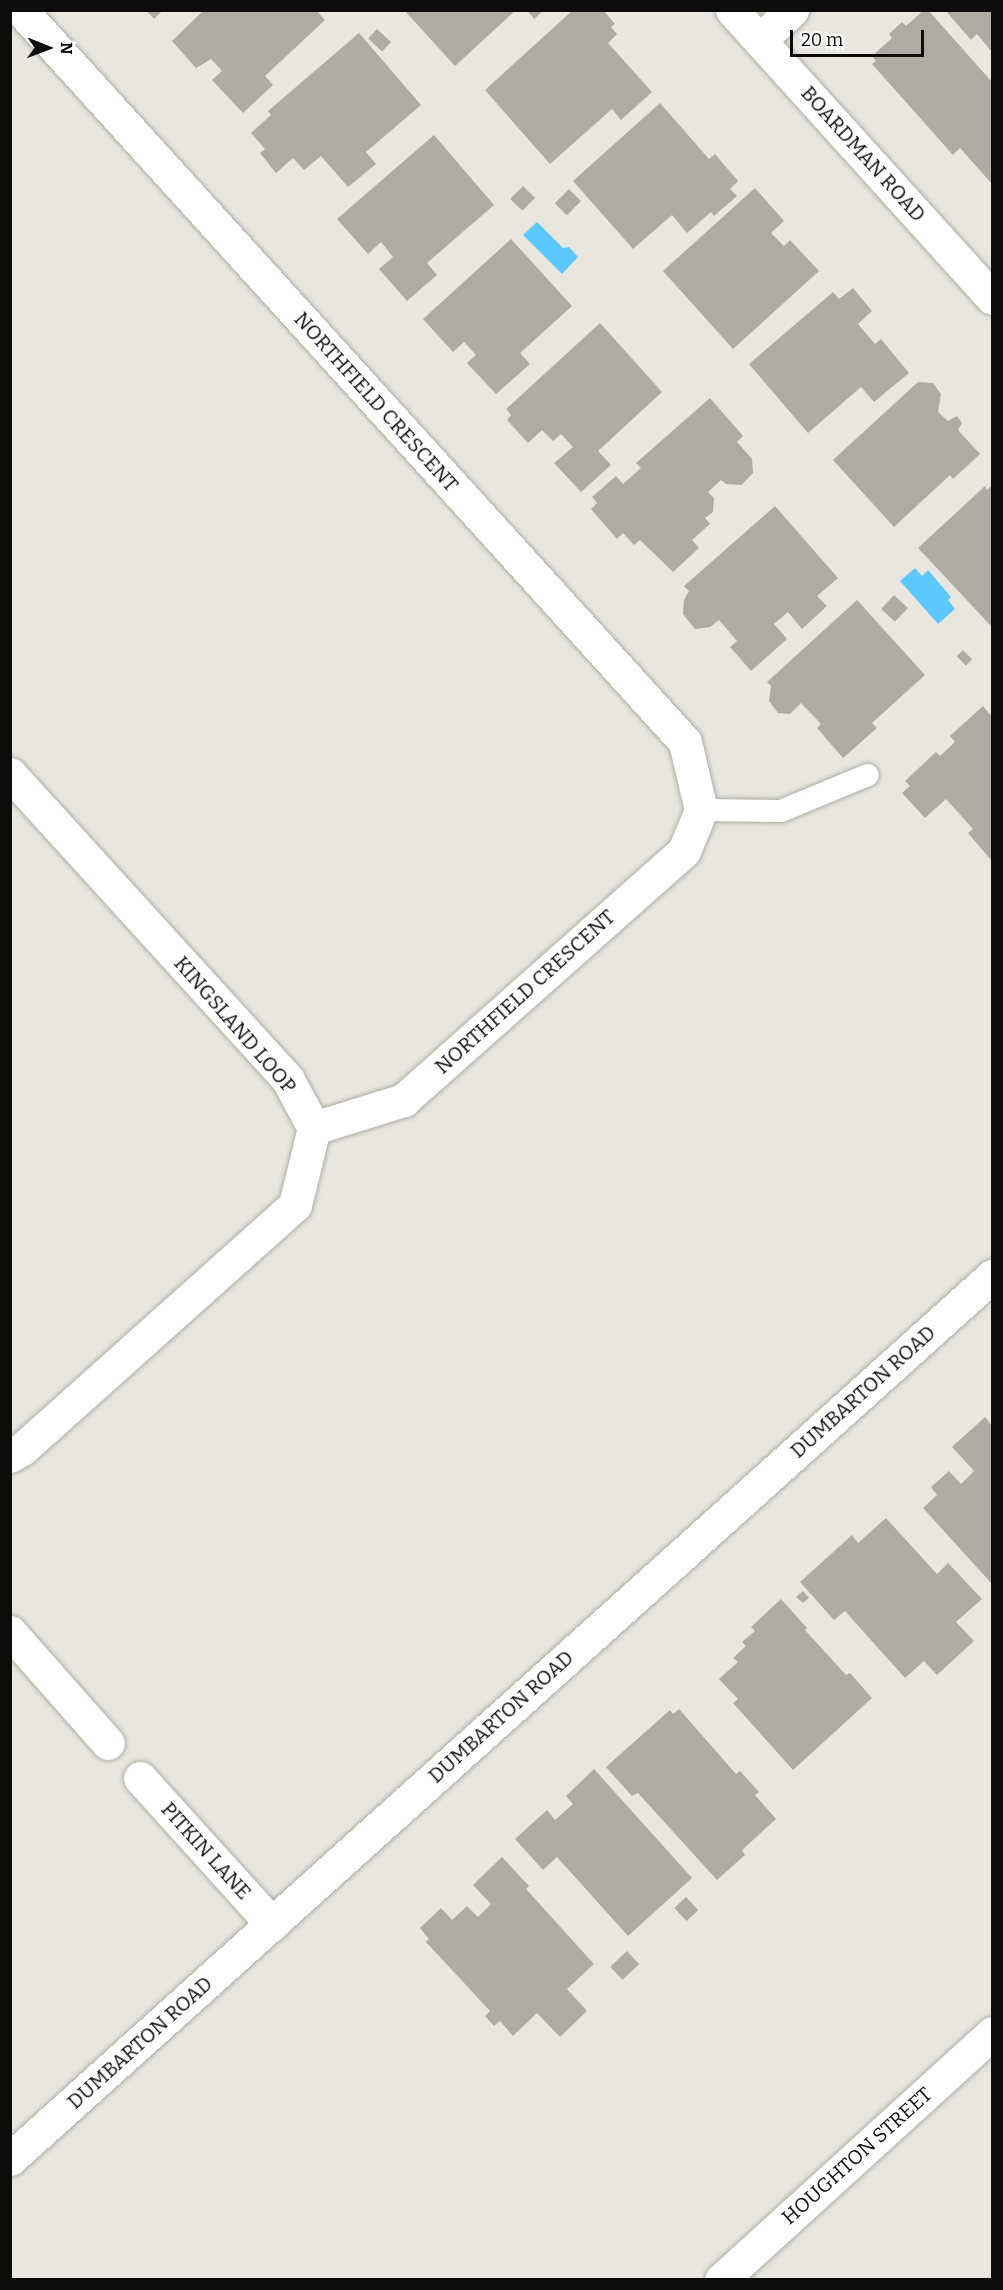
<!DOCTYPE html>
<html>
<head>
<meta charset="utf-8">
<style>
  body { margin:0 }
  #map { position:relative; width:1003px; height:2290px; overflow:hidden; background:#e8e6df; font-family:Bitter,serif }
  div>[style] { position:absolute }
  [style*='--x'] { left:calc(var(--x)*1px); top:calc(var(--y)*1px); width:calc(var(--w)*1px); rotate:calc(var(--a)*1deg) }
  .water>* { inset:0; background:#5dc8fe }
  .building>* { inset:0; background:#aeaba5; transform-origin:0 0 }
  .roads { filter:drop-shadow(0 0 2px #afada7) drop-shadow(0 0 2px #afada7) }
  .lane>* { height:22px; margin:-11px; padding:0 11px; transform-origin:11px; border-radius:11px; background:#fff }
  .street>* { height:33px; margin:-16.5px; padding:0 16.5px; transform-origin:16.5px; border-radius:16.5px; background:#fff }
  .secondary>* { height:33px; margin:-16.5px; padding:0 16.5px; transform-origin:16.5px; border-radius:16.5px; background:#fff }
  span { translate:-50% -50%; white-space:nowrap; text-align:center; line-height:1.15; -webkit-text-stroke:4.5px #fff; paint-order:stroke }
  .street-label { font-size:20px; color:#0d0c0a }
  .frame { position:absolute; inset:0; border:12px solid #0d0c0a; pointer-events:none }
  .north { position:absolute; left:18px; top:18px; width:60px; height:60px; -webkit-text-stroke:4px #fff; paint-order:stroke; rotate:91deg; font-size:16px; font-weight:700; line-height:24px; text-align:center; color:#0d0c0a }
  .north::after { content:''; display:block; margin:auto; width:21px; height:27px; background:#0d0c0a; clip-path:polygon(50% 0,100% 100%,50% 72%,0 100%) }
  .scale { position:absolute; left:790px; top:30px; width:134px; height:27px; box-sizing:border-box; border:3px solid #0d0c0a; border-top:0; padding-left:8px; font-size:18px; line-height:21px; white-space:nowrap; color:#0d0c0a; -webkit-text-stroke:4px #fff; paint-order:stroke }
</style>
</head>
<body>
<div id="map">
  <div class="water">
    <div style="clip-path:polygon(537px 222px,563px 248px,569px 247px,578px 257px,562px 274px,523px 235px)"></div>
    <div style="clip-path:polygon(915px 568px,922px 576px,928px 570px,951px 597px,948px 600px,955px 609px,938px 624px,900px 581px)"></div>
  </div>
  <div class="building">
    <div style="clip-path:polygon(146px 10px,163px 10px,154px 19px)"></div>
    <div style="clip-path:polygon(204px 10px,316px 10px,325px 20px,265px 76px,273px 85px,243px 113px,212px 80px,222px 71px,211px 59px,196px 68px,172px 41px)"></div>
    <div style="clip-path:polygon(404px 10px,516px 10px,455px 66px)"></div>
    <div style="clip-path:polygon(527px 10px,544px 10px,534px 19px)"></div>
    <div style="clip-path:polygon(573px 10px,603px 10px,615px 24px,611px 27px,617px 34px,608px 43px,652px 92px,621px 120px,612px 109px,550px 164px,485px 90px)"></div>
    <div style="clip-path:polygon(924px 10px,928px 10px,992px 82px,992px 184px,960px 148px,953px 155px,872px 64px,876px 61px,872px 56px,892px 38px,889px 34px,902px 22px,906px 26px)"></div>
    <div style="clip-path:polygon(945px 10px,992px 10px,992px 52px,977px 34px,971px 40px)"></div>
    <div style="left:377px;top:29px;width:19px;height:13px;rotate:43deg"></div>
    <div style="clip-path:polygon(359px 33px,421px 105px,366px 152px,376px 164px,348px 187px,321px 156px,304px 170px,293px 158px,276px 173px,260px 153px,265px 149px,251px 133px,271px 115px,268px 111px)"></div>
    <div style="clip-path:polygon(660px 103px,709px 159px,715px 154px,738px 181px,730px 189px,737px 196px,714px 216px,711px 212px,687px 233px,672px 215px,633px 249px,573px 181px)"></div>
    <div style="clip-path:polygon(434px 135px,494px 205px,427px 263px,437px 275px,407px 301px,379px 269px,393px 257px,381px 242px,368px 254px,337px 219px)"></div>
    <div style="left:523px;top:186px;width:17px;height:18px;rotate:45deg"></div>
    <div style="clip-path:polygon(755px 188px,784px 221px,771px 233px,784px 246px,790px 240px,819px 271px,733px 349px,663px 271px)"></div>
    <div style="left:569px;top:189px;width:17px;height:20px;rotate:45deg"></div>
    <div style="clip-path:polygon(511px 239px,572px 306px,520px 353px,530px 364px,496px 394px,467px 363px,476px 355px,464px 342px,453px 352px,423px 319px)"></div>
    <div style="clip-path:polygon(853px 288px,872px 311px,858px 324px,875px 344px,881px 339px,909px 373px,874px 402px,861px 387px,808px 433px,749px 364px,833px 292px,839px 299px)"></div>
    <div style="clip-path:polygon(600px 323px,662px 392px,598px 451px,611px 465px,581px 492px,554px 463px,573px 447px,561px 434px,553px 441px,542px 430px,528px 443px,507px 420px,511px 415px,506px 409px)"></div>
    <div style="clip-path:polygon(918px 382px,933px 383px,941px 394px,938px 412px,948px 421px,957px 416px,962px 423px,958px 430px,980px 454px,953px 479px,950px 475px,894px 527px,833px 460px)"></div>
    <div style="clip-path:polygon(710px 398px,743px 436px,737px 442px,752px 459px,753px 473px,741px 485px,726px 484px,721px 480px,708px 492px,714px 498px,713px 512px,705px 518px,710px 524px,692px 540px,699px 548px,673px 572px,640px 540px,634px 545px,623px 533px,617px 539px,591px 509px,597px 503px,592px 497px,616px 476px,623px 484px,641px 468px,636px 463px)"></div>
    <div style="clip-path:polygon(992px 485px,992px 627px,918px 548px,985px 486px,987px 490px)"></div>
    <div style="clip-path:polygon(775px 506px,838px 578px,817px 596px,827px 606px,802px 629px,788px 612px,774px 624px,787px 639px,751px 671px,730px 647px,737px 641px,719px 620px,710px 627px,695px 629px,683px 614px,684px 600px,689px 591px,684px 586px)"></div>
    <div style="left:894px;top:595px;width:19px;height:19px;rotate:43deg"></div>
    <div style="clip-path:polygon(857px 600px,925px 675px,872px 723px,877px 728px,843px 758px,817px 728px,821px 724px,801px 703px,790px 714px,778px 713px,769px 701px,771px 686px,767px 682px)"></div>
    <div style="left:963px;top:650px;width:13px;height:9px;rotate:45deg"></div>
    <div style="clip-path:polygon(983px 706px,992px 717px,992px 857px,990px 859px,968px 833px,973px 829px,946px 799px,925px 818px,902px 793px,910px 786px,905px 781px,936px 752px,940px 756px,955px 742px,950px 736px)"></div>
    <div style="clip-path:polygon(985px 1417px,992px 1426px,992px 1584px,923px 1508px,937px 1495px,931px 1487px,949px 1471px,961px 1484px,974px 1471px,952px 1447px)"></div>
    <div style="clip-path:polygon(886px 1518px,937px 1574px,948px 1563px,982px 1599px,956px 1622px,974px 1641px,937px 1675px,924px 1661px,905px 1678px,845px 1611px,834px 1620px,800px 1582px,852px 1535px,858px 1543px)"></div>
    <div style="clip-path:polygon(803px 1591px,809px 1598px,803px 1603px,796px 1597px)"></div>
    <div style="clip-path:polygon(781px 1599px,807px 1628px,805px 1630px,846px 1675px,850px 1673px,872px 1698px,793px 1770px,733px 1703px,738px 1699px,719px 1679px,738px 1662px,733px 1658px,746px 1646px,742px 1642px,755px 1631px,751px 1627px)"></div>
    <div style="clip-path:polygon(679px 1709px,736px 1774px,740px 1771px,759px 1792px,755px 1795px,776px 1819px,742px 1850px,745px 1855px,717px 1880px,638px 1793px,632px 1796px,606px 1767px,670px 1710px,673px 1714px)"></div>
    <div style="clip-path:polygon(594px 1769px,692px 1878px,628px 1936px,557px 1857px,543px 1870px,515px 1839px,547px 1810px,555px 1820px,573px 1804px,566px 1796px)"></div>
    <div style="clip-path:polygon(502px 1857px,529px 1886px,526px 1889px,594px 1964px,567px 1989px,587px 2011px,560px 2037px,537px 2013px,513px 2036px,500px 2021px,494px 2026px,485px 2016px,490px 2011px,426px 1942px,429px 1939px,420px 1928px,441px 1908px,452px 1920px,467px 1906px,478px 1917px,491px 1904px,473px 1885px)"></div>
    <div style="left:686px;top:1897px;width:18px;height:16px;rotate:47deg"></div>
    <div style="left:627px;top:1951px;width:18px;height:23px;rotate:47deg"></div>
  </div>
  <div class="roads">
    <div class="lane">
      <div style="--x:701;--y:810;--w:80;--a:0.7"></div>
      <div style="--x:781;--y:811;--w:94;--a:-22.5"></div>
    </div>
    <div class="street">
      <div style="--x:21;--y:10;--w:988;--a:47.79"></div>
      <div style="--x:685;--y:742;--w:70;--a:76.8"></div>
      <div style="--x:701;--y:810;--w:44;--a:112.5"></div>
      <div style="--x:684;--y:851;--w:375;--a:138.4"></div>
      <div style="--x:404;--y:1100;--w:94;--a:162.7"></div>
      <div style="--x:760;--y:40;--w:44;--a:-43.2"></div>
      <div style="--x:10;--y:774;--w:413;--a:47.7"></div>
      <div style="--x:288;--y:1080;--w:55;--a:61.6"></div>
      <div style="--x:314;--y:1128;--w:79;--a:103.9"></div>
      <div style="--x:295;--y:1205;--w:366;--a:138.2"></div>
      <div style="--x:22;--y:1449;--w:14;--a:150"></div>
      <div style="--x:10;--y:1632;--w:148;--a:48.6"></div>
      <div style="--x:140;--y:1778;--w:197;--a:47.9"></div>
      <div style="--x:721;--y:2280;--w:367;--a:-42.3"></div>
    </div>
    <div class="secondary">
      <div style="--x:732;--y:10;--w:388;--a:47.9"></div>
      <div style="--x:10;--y:2159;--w:1321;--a:-41.96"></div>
    </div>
  </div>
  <div class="street-label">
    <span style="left:863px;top:154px;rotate:48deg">BOARDMAN ROAD</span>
    <span style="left:376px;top:402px;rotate:48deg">NORTHFIELD CRESCENT</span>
    <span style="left:525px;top:992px;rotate:-42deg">NORTHFIELD CRESCENT</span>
    <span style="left:235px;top:1025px;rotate:49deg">KINGSLAND LOOP</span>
    <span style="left:863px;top:1392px;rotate:-42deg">DUMBARTON ROAD</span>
    <span style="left:501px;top:1717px;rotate:-42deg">DUMBARTON ROAD</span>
    <span style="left:206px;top:1851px;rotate:48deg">PITKIN LANE</span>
    <span style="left:140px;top:2043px;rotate:-42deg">DUMBARTON ROAD</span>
    <span style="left:857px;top:2156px;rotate:-42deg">HOUGHTON STREET</span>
  </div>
  <div class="frame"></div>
  <div class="north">N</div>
  <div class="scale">20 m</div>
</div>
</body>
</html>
